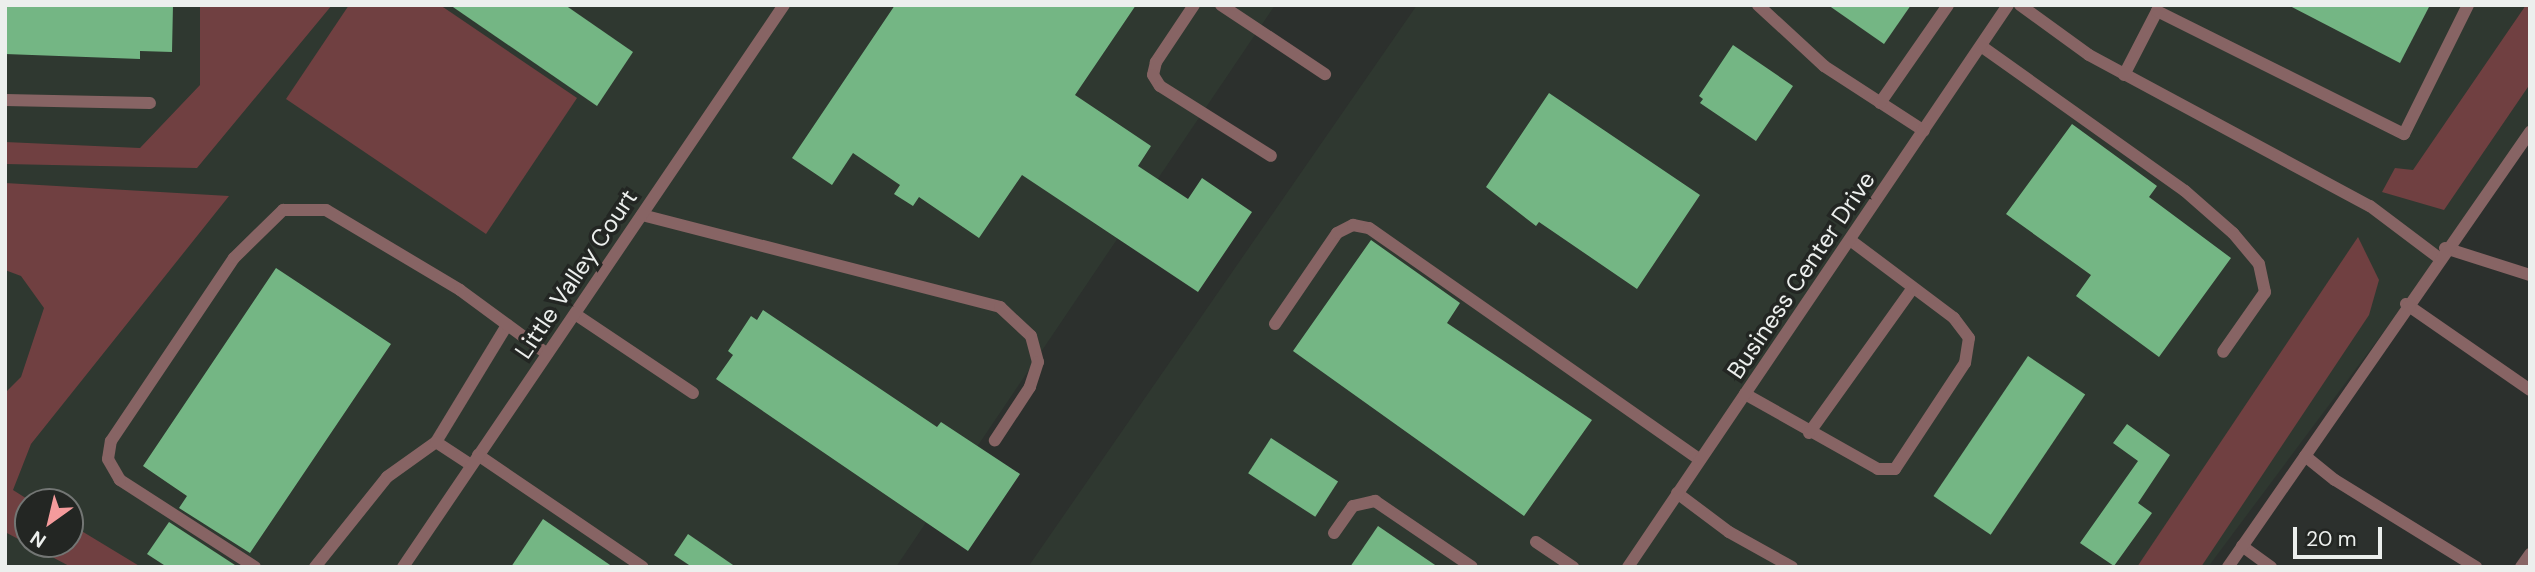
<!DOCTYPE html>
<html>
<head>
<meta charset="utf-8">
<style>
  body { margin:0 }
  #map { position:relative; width:2535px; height:572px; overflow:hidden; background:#2c302d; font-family:"DM Sans",sans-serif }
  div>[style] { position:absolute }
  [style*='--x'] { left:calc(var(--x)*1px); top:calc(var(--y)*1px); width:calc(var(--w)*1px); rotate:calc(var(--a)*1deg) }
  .built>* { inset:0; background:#2f3830 }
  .green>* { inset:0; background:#704041 }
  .building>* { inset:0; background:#74b684; transform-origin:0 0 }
  .lane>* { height:12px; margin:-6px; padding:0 6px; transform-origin:6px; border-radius:6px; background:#876464 }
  span { translate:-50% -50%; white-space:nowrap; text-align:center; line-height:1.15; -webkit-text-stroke:7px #232623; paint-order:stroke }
  .street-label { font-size:24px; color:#ecefed }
  .frame { position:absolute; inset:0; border:7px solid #ecefed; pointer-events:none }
  .north { position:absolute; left:14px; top:488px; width:70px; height:70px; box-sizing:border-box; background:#232623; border:2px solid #737674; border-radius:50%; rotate:214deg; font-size:19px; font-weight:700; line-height:28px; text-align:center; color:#ecefed }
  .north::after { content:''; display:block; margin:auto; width:24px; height:32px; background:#f59b9c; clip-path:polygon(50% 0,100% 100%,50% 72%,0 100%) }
  .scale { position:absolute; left:2293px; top:527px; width:89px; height:32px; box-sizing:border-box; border:4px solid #ecefed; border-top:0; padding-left:9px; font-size:21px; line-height:24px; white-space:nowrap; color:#ecefed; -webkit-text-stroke:5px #232623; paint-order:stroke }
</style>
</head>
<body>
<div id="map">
  <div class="built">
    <div style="clip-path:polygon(evenodd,5px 5px,1275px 5px,896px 567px,5px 567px,5px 5px,28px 502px,70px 502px,70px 544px,28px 544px,28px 502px)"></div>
    <div style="clip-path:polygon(1417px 5px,2530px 5px,2530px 136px,2208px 567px,1028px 567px)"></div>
  </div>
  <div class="green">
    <div style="clip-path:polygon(200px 5px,332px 5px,197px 168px,5px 164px,5px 142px,140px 148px,200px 85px)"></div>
    <div style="clip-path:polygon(349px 5px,440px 5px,577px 98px,486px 234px,286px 99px)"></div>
    <div style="clip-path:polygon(2526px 5px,2530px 5px,2530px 84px,2444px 210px,2382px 192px,2395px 168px,2413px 170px)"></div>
    <div style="clip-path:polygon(5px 183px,229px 196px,31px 444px,13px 490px,32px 502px,28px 502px,28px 544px,70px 544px,70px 524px,141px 567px,71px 567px,5px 532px,5px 393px,21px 377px,44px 308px,21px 276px,5px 270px)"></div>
    <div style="clip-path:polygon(2358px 237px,2379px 280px,2369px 315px,2201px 567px,2137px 567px)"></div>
  </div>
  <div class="building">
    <div style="clip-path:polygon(5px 5px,173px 5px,172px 52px,140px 51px,140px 59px,5px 54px)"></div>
    <div style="clip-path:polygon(450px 5px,565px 5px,633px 52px,597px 106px)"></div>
    <div style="clip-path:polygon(895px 5px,1136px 5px,1075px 95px,1151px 146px,1138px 166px,1188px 199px,1202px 178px,1252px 212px,1198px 292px,1022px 175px,979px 238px,919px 197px,913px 206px,894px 194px,900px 185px,853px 153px,832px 185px,792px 158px)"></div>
    <div style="clip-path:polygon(1828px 5px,1911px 5px,1884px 44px)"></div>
    <div style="clip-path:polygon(2288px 5px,2430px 5px,2400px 63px)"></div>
    <div style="clip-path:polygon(1733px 45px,1793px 86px,1756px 141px,1700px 103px,1703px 99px,1699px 96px)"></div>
    <div style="clip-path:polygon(1549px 93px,1700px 195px,1637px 289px,1539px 222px,1536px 226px,1486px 187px)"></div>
    <div style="clip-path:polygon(2072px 124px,2157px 186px,2149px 197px,2231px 258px,2159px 357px,2076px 296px,2091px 275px,2006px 214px)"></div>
    <div style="clip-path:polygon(1371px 240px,1460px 303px,1447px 323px,1592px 420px,1524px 516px,1293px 351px)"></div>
    <div style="clip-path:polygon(276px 268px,391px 344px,250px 553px,179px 508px,187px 496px,143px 466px)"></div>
    <div style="clip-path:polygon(763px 310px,937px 427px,941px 422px,1020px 474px,968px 551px,716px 379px,733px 355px,728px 351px,751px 316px,757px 320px)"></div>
    <div style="left:2028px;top:356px;width:69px;height:169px;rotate:34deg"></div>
    <div style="clip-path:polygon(2127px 424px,2170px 455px,2138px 503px,2152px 513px,2114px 566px,2080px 543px,2138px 461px,2113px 443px)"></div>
    <div style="left:1271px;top:438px;width:80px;height:42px;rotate:33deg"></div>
    <div style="clip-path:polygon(543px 519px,613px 567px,511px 567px)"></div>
    <div style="clip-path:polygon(169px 522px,238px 567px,167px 567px,147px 554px)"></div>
    <div style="clip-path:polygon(1378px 526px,1438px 567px,1350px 567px)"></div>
    <div style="clip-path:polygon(688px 534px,736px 567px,692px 567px,674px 555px)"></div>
  </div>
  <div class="lane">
    <div style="--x:1194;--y:5;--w:69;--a:123.7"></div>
    <div style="--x:1156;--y:62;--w:13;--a:103"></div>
    <div style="--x:1153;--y:75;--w:13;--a:58"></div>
    <div style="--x:1160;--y:86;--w:131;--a:32.2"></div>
    <div style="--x:1221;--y:5;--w:125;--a:33.6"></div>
    <div style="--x:1758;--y:5;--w:90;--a:42.7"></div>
    <div style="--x:1824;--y:66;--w:119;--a:33"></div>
    <div style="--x:2020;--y:5;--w:85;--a:35.9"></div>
    <div style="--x:2089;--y:55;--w:319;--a:28.3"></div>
    <div style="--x:2370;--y:206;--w:86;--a:37"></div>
    <div style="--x:1981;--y:46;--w:250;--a:35.4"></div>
    <div style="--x:2185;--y:191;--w:64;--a:41.2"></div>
    <div style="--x:2233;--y:233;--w:40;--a:50"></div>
    <div style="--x:2259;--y:264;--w:29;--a:78"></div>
    <div style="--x:2265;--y:292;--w:73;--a:125"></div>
    <div style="--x:2124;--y:75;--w:72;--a:-62.7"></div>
    <div style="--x:2157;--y:11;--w:276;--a:26.5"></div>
    <div style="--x:2404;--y:134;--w:144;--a:-63.6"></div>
    <div style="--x:5;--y:100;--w:145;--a:1.2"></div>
    <div style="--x:1880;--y:103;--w:119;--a:-55.2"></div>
    <div style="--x:642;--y:215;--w:370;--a:14.4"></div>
    <div style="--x:1000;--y:307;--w:42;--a:43.1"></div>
    <div style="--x:1031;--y:336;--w:27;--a:75"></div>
    <div style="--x:1038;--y:362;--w:26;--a:108"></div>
    <div style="--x:1030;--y:387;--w:64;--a:123.4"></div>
    <div style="--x:2445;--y:248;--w:89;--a:17.6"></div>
    <div style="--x:2406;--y:304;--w:151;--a:34.7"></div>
    <div style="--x:575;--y:314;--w:142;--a:33.8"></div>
    <div style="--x:1275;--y:324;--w:110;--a:-55.7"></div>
    <div style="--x:1337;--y:233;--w:18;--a:-27"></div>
    <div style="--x:1353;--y:225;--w:16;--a:11"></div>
    <div style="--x:1369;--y:228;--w:404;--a:35"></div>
    <div style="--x:1745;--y:394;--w:153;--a:29.4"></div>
    <div style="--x:1878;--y:469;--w:17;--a:0"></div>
    <div style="--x:1895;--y:469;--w:127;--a:-56.6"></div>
    <div style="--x:1965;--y:363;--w:25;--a:-81"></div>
    <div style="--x:1969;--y:338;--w:25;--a:-127"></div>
    <div style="--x:1954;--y:318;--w:130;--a:-143.1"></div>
    <div style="--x:1809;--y:433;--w:178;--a:-54.4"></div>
    <div style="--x:436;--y:442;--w:137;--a:-58.7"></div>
    <div style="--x:478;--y:455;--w:199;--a:34.2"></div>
    <div style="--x:2305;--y:456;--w:38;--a:39"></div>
    <div style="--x:2335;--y:480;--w:166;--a:31.7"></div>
    <div style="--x:1677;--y:493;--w:65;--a:36.9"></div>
    <div style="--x:1729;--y:532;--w:72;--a:29.1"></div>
    <div style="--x:1334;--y:533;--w:33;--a:-55"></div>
    <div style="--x:1353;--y:506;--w:23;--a:-13"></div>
    <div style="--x:1375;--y:501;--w:117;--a:34.2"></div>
    <div style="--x:1536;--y:542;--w:45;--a:34"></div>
    <div style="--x:2242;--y:546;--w:36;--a:36"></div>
    <div style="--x:255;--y:567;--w:161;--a:-147.2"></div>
    <div style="--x:120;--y:480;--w:24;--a:-120"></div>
    <div style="--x:108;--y:459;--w:18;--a:-81"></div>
    <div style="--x:111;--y:441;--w:220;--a:-56.1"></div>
    <div style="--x:234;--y:258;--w:69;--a:-44.4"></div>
    <div style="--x:283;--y:210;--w:43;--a:0"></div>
    <div style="--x:326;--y:210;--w:156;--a:30.8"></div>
    <div style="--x:460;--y:290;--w:108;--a:36.3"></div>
    <div style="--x:315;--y:567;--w:115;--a:-51.3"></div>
    <div style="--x:387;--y:477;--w:60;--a:-35.5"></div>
    <div style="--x:436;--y:442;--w:42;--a:33.3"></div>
    <div style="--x:403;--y:567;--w:679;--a:-55.87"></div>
    <div style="--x:1628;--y:567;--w:678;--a:-55.94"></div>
    <div style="--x:2228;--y:567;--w:530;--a:-55.23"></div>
    <div style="--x:2521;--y:567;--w:16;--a:-55"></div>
  </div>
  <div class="street-label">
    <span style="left:576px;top:274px;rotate:-56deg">Little Valley Court</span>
    <span style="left:1801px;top:275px;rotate:-56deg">Business Center Drive</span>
  </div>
  <div class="frame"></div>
  <div class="north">N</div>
  <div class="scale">20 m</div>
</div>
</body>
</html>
